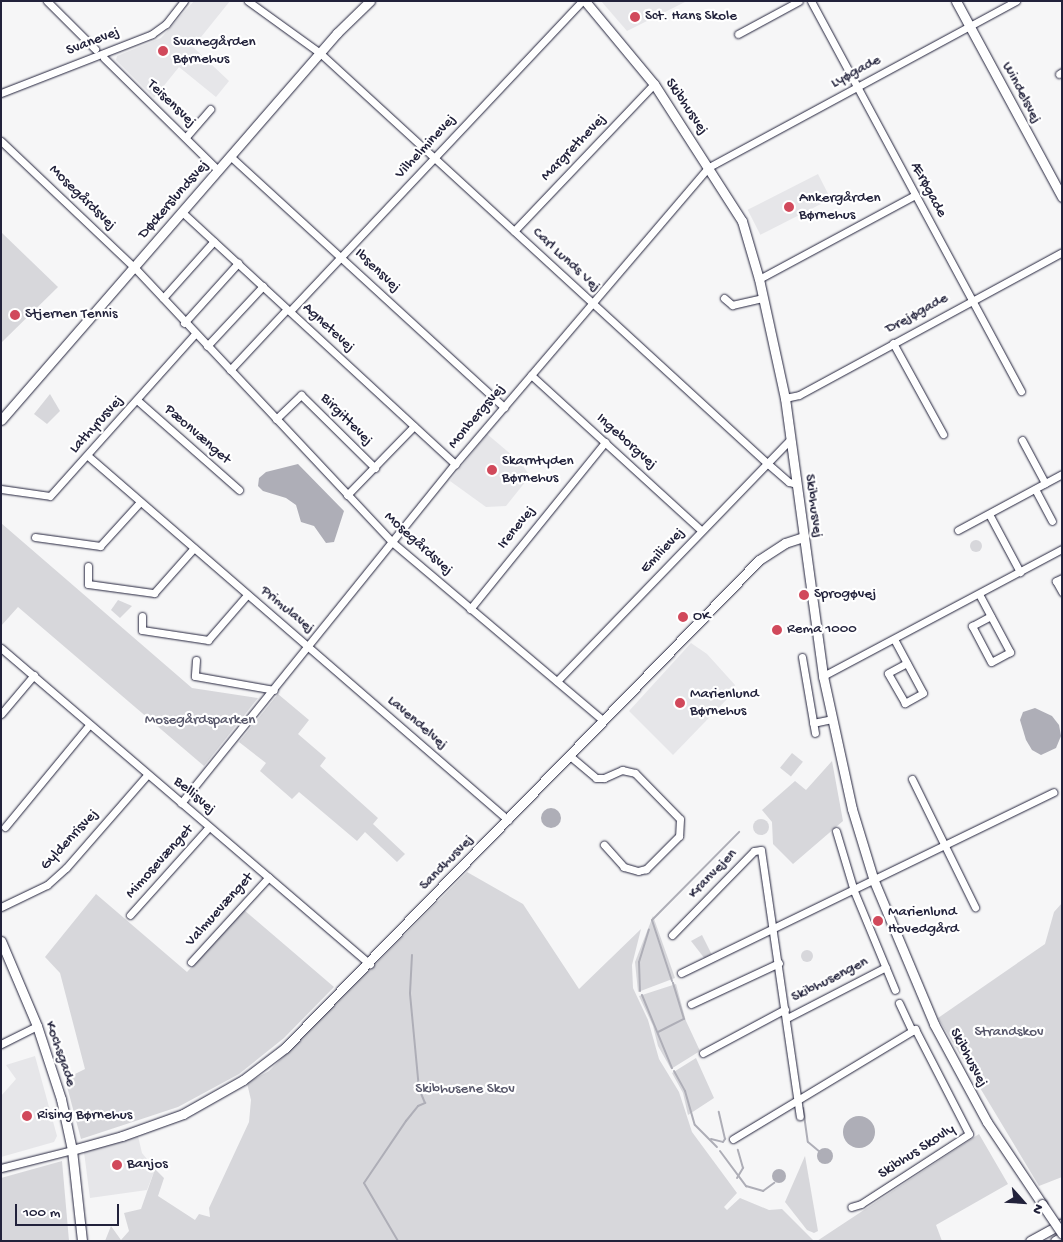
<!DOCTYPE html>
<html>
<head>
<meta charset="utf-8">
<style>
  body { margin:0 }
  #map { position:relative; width:1063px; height:1242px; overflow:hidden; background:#f6f6f7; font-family:"Gochi Hand",sans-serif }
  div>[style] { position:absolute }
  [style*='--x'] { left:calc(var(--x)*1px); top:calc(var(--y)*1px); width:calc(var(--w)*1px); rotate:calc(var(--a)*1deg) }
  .built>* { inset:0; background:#e6e6e9; transform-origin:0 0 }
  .green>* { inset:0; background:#d7d7db; transform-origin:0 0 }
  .round { border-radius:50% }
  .water>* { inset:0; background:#aeaeb7 }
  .stream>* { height:2px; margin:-1px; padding:0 1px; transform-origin:1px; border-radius:1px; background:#aeaeb7 }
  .roads { filter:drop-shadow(0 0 1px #22223b) drop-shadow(0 0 1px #22223b) }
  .street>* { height:7px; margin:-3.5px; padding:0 3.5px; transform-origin:3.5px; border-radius:3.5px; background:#fff }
  .secondary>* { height:9px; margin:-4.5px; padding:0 4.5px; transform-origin:4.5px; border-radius:4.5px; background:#fff }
  .bridges { filter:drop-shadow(0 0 1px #22223b) drop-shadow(0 0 1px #22223b) }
  .secondary-bridge>* { height:9px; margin:-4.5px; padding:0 4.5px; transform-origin:4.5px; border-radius:4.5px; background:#fff }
  .dots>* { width:14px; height:14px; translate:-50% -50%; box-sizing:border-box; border:2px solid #fff; border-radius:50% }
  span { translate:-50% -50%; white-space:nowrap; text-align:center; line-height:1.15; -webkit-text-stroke:4.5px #fff; paint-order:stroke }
  .poi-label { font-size:15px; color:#22223b }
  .left { translate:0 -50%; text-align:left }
  .street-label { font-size:15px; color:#22223b }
  .park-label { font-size:15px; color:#58586b }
  .frame { position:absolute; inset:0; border:2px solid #22223b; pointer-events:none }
  .north { position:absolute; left:998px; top:1177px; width:50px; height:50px; -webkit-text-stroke:4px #fff; paint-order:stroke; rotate:116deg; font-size:14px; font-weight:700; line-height:20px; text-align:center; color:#22223b }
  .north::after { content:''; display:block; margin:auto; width:18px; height:22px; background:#22223b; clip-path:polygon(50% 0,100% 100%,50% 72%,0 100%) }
  .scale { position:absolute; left:15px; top:1204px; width:104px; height:22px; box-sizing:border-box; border:2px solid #22223b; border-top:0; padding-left:6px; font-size:15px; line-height:18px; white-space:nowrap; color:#22223b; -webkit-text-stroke:4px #fff; paint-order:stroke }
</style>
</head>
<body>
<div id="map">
  <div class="built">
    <div style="clip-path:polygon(194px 1px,230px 1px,193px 47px,229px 81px,216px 97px,179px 67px,154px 98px,116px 60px,117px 56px,161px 38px)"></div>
    <div style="clip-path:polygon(601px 1px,687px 1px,627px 31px)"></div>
    <div style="left:818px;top:174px;width:28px;height:79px;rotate:63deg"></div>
    <div style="clip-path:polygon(487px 434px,521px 463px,530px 476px,506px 506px,486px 507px,450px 481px)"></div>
    <div style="clip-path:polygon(691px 643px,707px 654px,735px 685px,731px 695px,673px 755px,629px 711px)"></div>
    <div style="clip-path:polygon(35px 1056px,57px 1136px,54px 1142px,1px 1157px,1px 1096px,16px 1079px,6px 1065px)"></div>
    <div style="clip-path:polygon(138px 1136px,142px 1153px,155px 1169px,147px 1190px,90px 1198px,84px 1152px)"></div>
  </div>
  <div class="green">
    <div style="clip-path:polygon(1px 232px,58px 287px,1px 343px)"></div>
    <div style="clip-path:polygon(50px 394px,60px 411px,47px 424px,34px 414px)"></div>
    <div style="clip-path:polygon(1px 523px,192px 688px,258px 698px,204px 766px,18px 607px,1px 626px)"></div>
    <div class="round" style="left:970px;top:540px;width:12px;height:12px"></div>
    <div style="clip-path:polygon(118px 600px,132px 606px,120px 618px,111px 610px)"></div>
    <div style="clip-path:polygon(278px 694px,309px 720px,298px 734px,326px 758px,320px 766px,378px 818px,373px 824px,405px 854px,397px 862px,365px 832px,357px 841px,299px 792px,292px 799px,260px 771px,266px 763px,239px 742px)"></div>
    <div style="left:792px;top:753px;width:14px;height:19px;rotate:39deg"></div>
    <div style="clip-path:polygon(832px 761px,843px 821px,793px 864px,773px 844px,772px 822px,762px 810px,795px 781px,806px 790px)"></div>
    <div class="round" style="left:753px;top:819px;width:16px;height:16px"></div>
    <div style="clip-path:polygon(467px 872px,523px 904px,579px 989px,641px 929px,632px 965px,633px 988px,648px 1020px,659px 1059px,679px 1092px,692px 1132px,737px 1193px,724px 1207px,727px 1210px,740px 1198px,769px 1210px,782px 1209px,814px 1241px,105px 1241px,111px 1226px,121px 1240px,129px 1231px,124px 1213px,141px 1209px,155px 1169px,164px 1178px,158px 1196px,195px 1220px,199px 1214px,210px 1217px,209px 1208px,249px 1122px,251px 1100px,247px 1083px,269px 1071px)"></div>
    <div style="clip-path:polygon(96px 894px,187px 972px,244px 910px,334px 987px,284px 1038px,239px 1074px,178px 1107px,81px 1139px,65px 1079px,85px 1069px,60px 973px,45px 957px)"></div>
    <div style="clip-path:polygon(1062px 903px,1062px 1177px,1039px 1186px,938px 1018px,1045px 944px,1054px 912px)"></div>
    <div style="clip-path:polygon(653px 916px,675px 978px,638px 992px,635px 962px)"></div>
    <div style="clip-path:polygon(702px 935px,712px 955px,705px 959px,691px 941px)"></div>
    <div class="round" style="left:801px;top:950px;width:12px;height:12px"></div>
    <div style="clip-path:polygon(676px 984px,686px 1021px,700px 1051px,671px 1069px,658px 1046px,653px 1026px,639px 996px)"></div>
    <div style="clip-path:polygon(696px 1058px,714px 1098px,688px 1115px,683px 1093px,672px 1073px)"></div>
    <div style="clip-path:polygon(979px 1134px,1008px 1184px,936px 1225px,942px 1241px,817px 1241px)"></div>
    <div style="clip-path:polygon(805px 1156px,818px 1231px,814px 1233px,807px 1230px,785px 1202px)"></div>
    <div style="clip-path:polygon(62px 1161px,69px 1241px,1px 1241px,1px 1178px)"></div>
  </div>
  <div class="water">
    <div style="clip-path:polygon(298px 464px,344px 511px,334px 542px,326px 543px,314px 526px,301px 522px,296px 505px,286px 498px,263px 491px,258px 486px,259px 478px,266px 472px)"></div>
    <div style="clip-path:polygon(1035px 708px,1052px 716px,1059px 725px,1061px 736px,1056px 748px,1041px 755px,1032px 750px,1026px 740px,1020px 720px,1023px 712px)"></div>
    <div class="round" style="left:541px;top:808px;width:20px;height:20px"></div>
    <div class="round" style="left:843px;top:1116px;width:32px;height:32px"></div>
    <div class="round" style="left:817px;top:1148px;width:16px;height:16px"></div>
    <div class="round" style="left:772px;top:1169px;width:14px;height:14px"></div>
  </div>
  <div class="stream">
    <div style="--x:672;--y:981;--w:64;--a:-108.2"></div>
    <div style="--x:652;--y:920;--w:124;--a:-45.3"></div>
    <div style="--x:640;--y:991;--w:29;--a:-92"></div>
    <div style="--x:639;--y:962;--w:34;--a:-73"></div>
    <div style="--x:642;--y:995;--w:79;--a:67.7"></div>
    <div style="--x:658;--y:1032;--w:29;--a:-27"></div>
    <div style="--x:684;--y:1019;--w:38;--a:-107"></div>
    <div style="--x:674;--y:1071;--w:23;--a:61"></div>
    <div style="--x:685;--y:1091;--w:35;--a:74"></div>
    <div style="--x:695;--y:1125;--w:31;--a:45"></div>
    <div style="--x:803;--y:1108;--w:34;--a:82"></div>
    <div style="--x:808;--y:1142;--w:16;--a:40"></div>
    <div style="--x:711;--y:1139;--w:12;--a:14"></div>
    <div style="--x:723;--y:1142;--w:4;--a:-56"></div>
    <div style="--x:725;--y:1139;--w:28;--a:-103"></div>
    <div style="--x:720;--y:1151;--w:44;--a:53.4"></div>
    <div style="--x:746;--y:1186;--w:18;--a:16"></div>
    <div style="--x:763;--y:1191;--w:14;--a:-36"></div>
    <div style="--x:737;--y:1178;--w:12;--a:-59"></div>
    <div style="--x:743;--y:1168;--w:19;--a:-106"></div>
    <div style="--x:398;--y:1241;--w:67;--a:-120.4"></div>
    <div style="--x:364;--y:1183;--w:75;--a:-55.9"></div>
    <div style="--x:406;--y:1121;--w:19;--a:-51"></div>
    <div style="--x:418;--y:1106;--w:8;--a:-23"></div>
    <div style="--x:425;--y:1103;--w:15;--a:-113"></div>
    <div style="--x:419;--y:1089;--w:96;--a:-95.4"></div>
    <div style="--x:410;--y:993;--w:38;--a:-87"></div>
  </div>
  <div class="roads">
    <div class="street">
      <div style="--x:47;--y:1;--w:68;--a:45"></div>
      <div style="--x:248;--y:1;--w:89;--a:35.8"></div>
      <div style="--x:320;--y:53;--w:607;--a:42.53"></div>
      <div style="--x:767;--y:463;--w:29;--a:41"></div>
      <div style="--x:789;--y:482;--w:7;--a:16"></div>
      <div style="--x:811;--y:1;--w:443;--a:61.7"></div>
      <div style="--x:738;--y:34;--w:69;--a:-28.4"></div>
      <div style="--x:104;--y:58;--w:160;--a:44.5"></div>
      <div style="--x:1059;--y:74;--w:4;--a:-34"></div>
      <div style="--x:1;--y:93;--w:162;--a:-21.3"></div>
      <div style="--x:152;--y:34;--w:17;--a:-36"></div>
      <div style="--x:166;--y:24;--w:29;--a:-52"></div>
      <div style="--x:186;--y:137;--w:37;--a:-49"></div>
      <div style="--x:1;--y:141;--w:183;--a:43.5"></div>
      <div style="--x:134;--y:267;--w:377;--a:46.8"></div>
      <div style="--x:392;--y:542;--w:277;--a:40.2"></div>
      <div style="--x:230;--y:156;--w:372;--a:42.5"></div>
      <div style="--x:182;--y:212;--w:372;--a:42.7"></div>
      <div style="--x:514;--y:231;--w:203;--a:-46.4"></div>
      <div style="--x:759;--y:279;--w:177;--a:-28.3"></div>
      <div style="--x:163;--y:298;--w:76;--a:-48.2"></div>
      <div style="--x:724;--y:298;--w:11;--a:41"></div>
      <div style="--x:732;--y:305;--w:32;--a:-13"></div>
      <div style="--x:290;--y:311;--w:426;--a:-46.7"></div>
      <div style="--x:184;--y:323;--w:81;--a:-48"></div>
      <div style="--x:893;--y:343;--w:104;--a:61.2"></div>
      <div style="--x:207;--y:346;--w:82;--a:-47"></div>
      <div style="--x:230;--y:370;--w:83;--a:-46.9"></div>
      <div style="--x:531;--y:375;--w:231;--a:42.4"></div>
      <div style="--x:785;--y:398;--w:14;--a:-12"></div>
      <div style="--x:799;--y:395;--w:299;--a:-28.5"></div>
      <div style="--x:137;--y:400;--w:136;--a:41.4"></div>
      <div style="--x:276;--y:419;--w:35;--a:-44"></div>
      <div style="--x:301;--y:395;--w:104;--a:44.6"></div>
      <div style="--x:1022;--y:440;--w:49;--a:61.9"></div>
      <div style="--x:88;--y:456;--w:556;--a:40.91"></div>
      <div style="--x:1;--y:489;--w:49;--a:8.1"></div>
      <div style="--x:50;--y:496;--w:217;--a:-48.2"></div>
      <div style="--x:1035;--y:489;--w:36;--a:62"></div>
      <div style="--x:347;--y:495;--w:96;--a:-45.8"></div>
      <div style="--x:989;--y:514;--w:66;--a:61.9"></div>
      <div style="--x:958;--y:530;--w:118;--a:-28.3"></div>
      <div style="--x:35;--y:537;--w:66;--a:7.9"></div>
      <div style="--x:100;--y:546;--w:59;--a:-47.7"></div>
      <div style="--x:88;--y:566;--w:18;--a:90"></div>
      <div style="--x:88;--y:584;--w:67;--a:7.8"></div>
      <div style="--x:154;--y:593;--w:60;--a:-48.4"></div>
      <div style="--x:1062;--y:578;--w:7;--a:153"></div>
      <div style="--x:1056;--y:581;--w:13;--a:61"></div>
      <div style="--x:979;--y:594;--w:66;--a:61.9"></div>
      <div style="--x:1010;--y:652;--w:21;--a:152"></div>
      <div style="--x:991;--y:662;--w:41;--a:-117.8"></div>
      <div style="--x:972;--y:626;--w:21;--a:-28"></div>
      <div style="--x:470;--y:609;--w:215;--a:-51"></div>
      <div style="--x:142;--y:616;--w:14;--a:90"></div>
      <div style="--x:142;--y:630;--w:67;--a:8.6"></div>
      <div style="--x:208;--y:640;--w:60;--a:-49.1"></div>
      <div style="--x:894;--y:639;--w:61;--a:61.8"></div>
      <div style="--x:923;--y:693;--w:21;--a:151"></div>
      <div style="--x:905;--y:703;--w:34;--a:-120"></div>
      <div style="--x:888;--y:673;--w:21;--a:-28"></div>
      <div style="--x:1;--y:648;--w:486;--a:40.6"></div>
      <div style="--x:802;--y:657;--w:77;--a:80.3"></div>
      <div style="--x:196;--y:660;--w:16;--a:94"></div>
      <div style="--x:195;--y:676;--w:80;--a:10"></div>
      <div style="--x:823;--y:676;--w:271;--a:-28"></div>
      <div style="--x:557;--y:681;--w:335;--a:-46"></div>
      <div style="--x:1;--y:714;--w:51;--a:-49.8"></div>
      <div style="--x:813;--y:723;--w:19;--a:-12"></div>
      <div style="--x:570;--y:756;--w:34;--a:40"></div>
      <div style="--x:596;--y:778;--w:8;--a:0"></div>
      <div style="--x:604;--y:778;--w:20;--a:-24"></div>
      <div style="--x:622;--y:770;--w:13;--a:13"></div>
      <div style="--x:635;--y:773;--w:64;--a:45.6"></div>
      <div style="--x:680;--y:819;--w:17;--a:93"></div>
      <div style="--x:679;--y:836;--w:47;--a:135"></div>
      <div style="--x:646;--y:869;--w:8;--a:166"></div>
      <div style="--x:638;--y:871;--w:15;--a:-164"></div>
      <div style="--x:624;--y:867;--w:30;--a:-132"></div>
      <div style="--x:912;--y:779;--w:143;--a:63.8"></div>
      <div style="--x:181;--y:803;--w:436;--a:-51.1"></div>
      <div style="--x:455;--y:464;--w:391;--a:-49.5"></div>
      <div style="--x:709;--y:167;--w:349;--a:-28.4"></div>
      <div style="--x:5;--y:827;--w:132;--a:-50.5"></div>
      <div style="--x:836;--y:831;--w:63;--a:73.3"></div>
      <div style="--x:854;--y:891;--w:107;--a:67.5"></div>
      <div style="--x:1;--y:907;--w:51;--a:-25.6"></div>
      <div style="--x:47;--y:885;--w:25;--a:-42"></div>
      <div style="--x:66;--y:868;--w:123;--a:-48.9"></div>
      <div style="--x:130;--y:915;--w:118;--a:-48.1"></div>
      <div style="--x:672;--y:935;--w:117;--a:-45.7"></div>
      <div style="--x:754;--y:851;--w:7;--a:-8"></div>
      <div style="--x:761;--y:850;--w:269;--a:81.7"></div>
      <div style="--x:191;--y:962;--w:115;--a:-47.5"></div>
      <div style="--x:681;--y:973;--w:414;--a:-25.9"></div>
      <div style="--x:899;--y:1003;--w:31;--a:65"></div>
      <div style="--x:691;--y:1004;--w:97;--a:-25"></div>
      <div style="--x:787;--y:1018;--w:111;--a:-27.3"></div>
      <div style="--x:1;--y:1044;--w:40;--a:-26.6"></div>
      <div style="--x:703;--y:1053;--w:93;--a:-28.2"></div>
      <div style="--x:733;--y:1139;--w:213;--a:-31.1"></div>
      <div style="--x:915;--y:1029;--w:118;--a:62.8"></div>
      <div style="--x:969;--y:1134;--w:129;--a:147.1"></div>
      <div style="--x:861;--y:1204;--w:10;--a:163"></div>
      <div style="--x:1;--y:1168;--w:73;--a:-14.2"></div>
    </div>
    <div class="secondary">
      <div style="--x:585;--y:1;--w:108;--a:50.3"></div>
      <div style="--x:654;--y:84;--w:163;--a:57.3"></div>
      <div style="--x:742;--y:221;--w:60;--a:73.7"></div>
      <div style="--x:759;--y:279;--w:122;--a:77.7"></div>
      <div style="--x:785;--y:398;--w:281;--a:82.2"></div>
      <div style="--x:823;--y:676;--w:136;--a:77.7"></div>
      <div style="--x:852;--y:809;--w:75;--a:73"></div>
      <div style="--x:874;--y:881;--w:155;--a:67.2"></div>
      <div style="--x:934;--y:1024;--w:111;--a:61.6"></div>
      <div style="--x:987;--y:1122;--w:99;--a:56.1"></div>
      <div style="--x:956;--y:1;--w:223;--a:61.6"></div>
      <div style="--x:1;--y:420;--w:513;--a:-49.03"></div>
      <div style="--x:337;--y:33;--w:46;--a:-44.1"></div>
      <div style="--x:1;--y:941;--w:92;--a:67"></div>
      <div style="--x:37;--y:1026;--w:77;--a:71.8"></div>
      <div style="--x:61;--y:1099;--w:52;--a:77.8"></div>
      <div style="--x:72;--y:1150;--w:92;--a:83.7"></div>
      <div style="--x:72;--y:1150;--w:52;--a:-15.6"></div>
      <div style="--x:122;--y:1136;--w:65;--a:-19.8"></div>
      <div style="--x:183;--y:1114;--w:69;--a:-29.5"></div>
      <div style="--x:243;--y:1080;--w:53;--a:-37.3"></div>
      <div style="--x:285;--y:1048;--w:680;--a:-45.83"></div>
      <div style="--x:759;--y:560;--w:31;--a:-33"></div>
      <div style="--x:785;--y:543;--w:20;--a:-18"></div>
      <div style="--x:1030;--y:1241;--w:37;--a:-29"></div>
      <div style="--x:1055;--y:1241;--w:8;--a:-30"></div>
    </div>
  </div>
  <div class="bridges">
    <div class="secondary-bridge">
      <div style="--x:1042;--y:1204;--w:36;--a:56"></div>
    </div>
  </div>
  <div class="dots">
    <div style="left:635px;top:17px;background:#d1495b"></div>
    <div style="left:163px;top:51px;background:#d1495b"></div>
    <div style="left:789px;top:207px;background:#d1495b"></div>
    <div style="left:15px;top:315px;background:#d1495b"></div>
    <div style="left:492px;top:470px;background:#d1495b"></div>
    <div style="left:804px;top:595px;background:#d1495b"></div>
    <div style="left:683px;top:617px;background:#d1495b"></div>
    <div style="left:777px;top:630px;background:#d1495b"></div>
    <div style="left:680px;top:703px;background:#d1495b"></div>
    <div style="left:878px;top:921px;background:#d1495b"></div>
    <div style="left:27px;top:1116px;background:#d1495b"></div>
    <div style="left:117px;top:1165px;background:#d1495b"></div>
  </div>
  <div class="poi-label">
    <span class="left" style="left:645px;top:17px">Sct. Hans Skole</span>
    <span class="left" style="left:173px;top:51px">Svanegården<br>Børnehus</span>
    <span class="left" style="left:799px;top:207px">Ankergården<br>Børnehus</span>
    <span class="left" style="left:25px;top:315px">Stjernen Tennis</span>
    <span class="left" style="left:502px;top:470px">Skarntyden<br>Børnehus</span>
    <span class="left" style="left:814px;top:595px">Sprogøvej</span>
    <span class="left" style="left:693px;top:617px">OK</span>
    <span class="left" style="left:787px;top:630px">Rema 1000</span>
    <span class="left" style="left:690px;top:703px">Marienlund<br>Børnehus</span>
    <span class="left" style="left:888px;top:921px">Marienlund<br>Hovedgård</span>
    <span class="left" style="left:37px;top:1116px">Rising Børnehus</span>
    <span class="left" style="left:127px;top:1165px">Banjos</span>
  </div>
  <div class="street-label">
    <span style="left:93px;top:42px;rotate:-21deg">Svanevej</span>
    <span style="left:856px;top:72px;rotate:-28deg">Lyøgade</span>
    <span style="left:1021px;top:93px;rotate:62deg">Windelsvej</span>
    <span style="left:171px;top:104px;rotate:44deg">Teisensvej</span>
    <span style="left:686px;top:107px;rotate:56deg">Skibhusvej</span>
    <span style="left:426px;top:147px;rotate:-47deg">Vilhelminevej</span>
    <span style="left:574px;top:148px;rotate:-46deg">Margrethevej</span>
    <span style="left:928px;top:190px;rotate:62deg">Ærøgade</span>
    <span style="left:82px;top:198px;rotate:44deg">Mosegårdsvej</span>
    <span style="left:174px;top:200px;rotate:-49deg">Døckerslundsvej</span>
    <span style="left:566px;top:260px;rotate:43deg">Carl Lunds Vej</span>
    <span style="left:377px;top:271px;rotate:43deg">Ibsensvej</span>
    <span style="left:917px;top:314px;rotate:-29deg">Drejøgade</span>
    <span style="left:328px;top:328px;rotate:43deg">Agnetevej</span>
    <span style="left:477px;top:417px;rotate:-50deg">Monbergsvej</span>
    <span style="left:346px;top:420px;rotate:45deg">Birgittevej</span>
    <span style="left:97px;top:425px;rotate:-48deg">Lathyrusvej</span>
    <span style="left:197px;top:435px;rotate:41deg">Pæonvænget</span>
    <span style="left:626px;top:442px;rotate:42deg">Ingeborgvej</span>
    <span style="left:813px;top:506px;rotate:82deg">Skibhusvej</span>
    <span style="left:517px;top:528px;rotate:-51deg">Irenevej</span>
    <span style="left:418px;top:544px;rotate:42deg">Mosegårdsvej</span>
    <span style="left:663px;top:551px;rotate:-46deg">Emilievej</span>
    <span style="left:287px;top:610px;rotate:40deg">Primulavej</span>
    <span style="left:417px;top:723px;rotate:41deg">Lavendelvej</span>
    <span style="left:194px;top:796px;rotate:40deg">Bellisvej</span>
    <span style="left:70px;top:840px;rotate:-47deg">Gyldenrisvej</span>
    <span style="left:160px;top:862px;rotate:-48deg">Mimosevænget</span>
    <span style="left:447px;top:863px;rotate:-46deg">Sandhusvej</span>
    <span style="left:713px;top:874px;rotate:-46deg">Kranvejen</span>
    <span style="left:220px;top:910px;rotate:-48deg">Valmuevænget</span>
    <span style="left:830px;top:980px;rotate:-27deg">Skibhusengen</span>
    <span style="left:60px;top:1054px;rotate:71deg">Kochsgade</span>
    <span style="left:968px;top:1058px;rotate:62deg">Skibhusvej</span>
    <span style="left:917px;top:1152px;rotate:-33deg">Skibhus Skovly</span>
  </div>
  <div class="park-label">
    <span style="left:200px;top:721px">Mosegårdsparken</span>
    <span style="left:1009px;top:1033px">Strandskov</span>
    <span style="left:465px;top:1090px">Skibhusene Skov</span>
  </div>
  <div class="frame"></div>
  <div class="north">N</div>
  <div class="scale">100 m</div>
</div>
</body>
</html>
